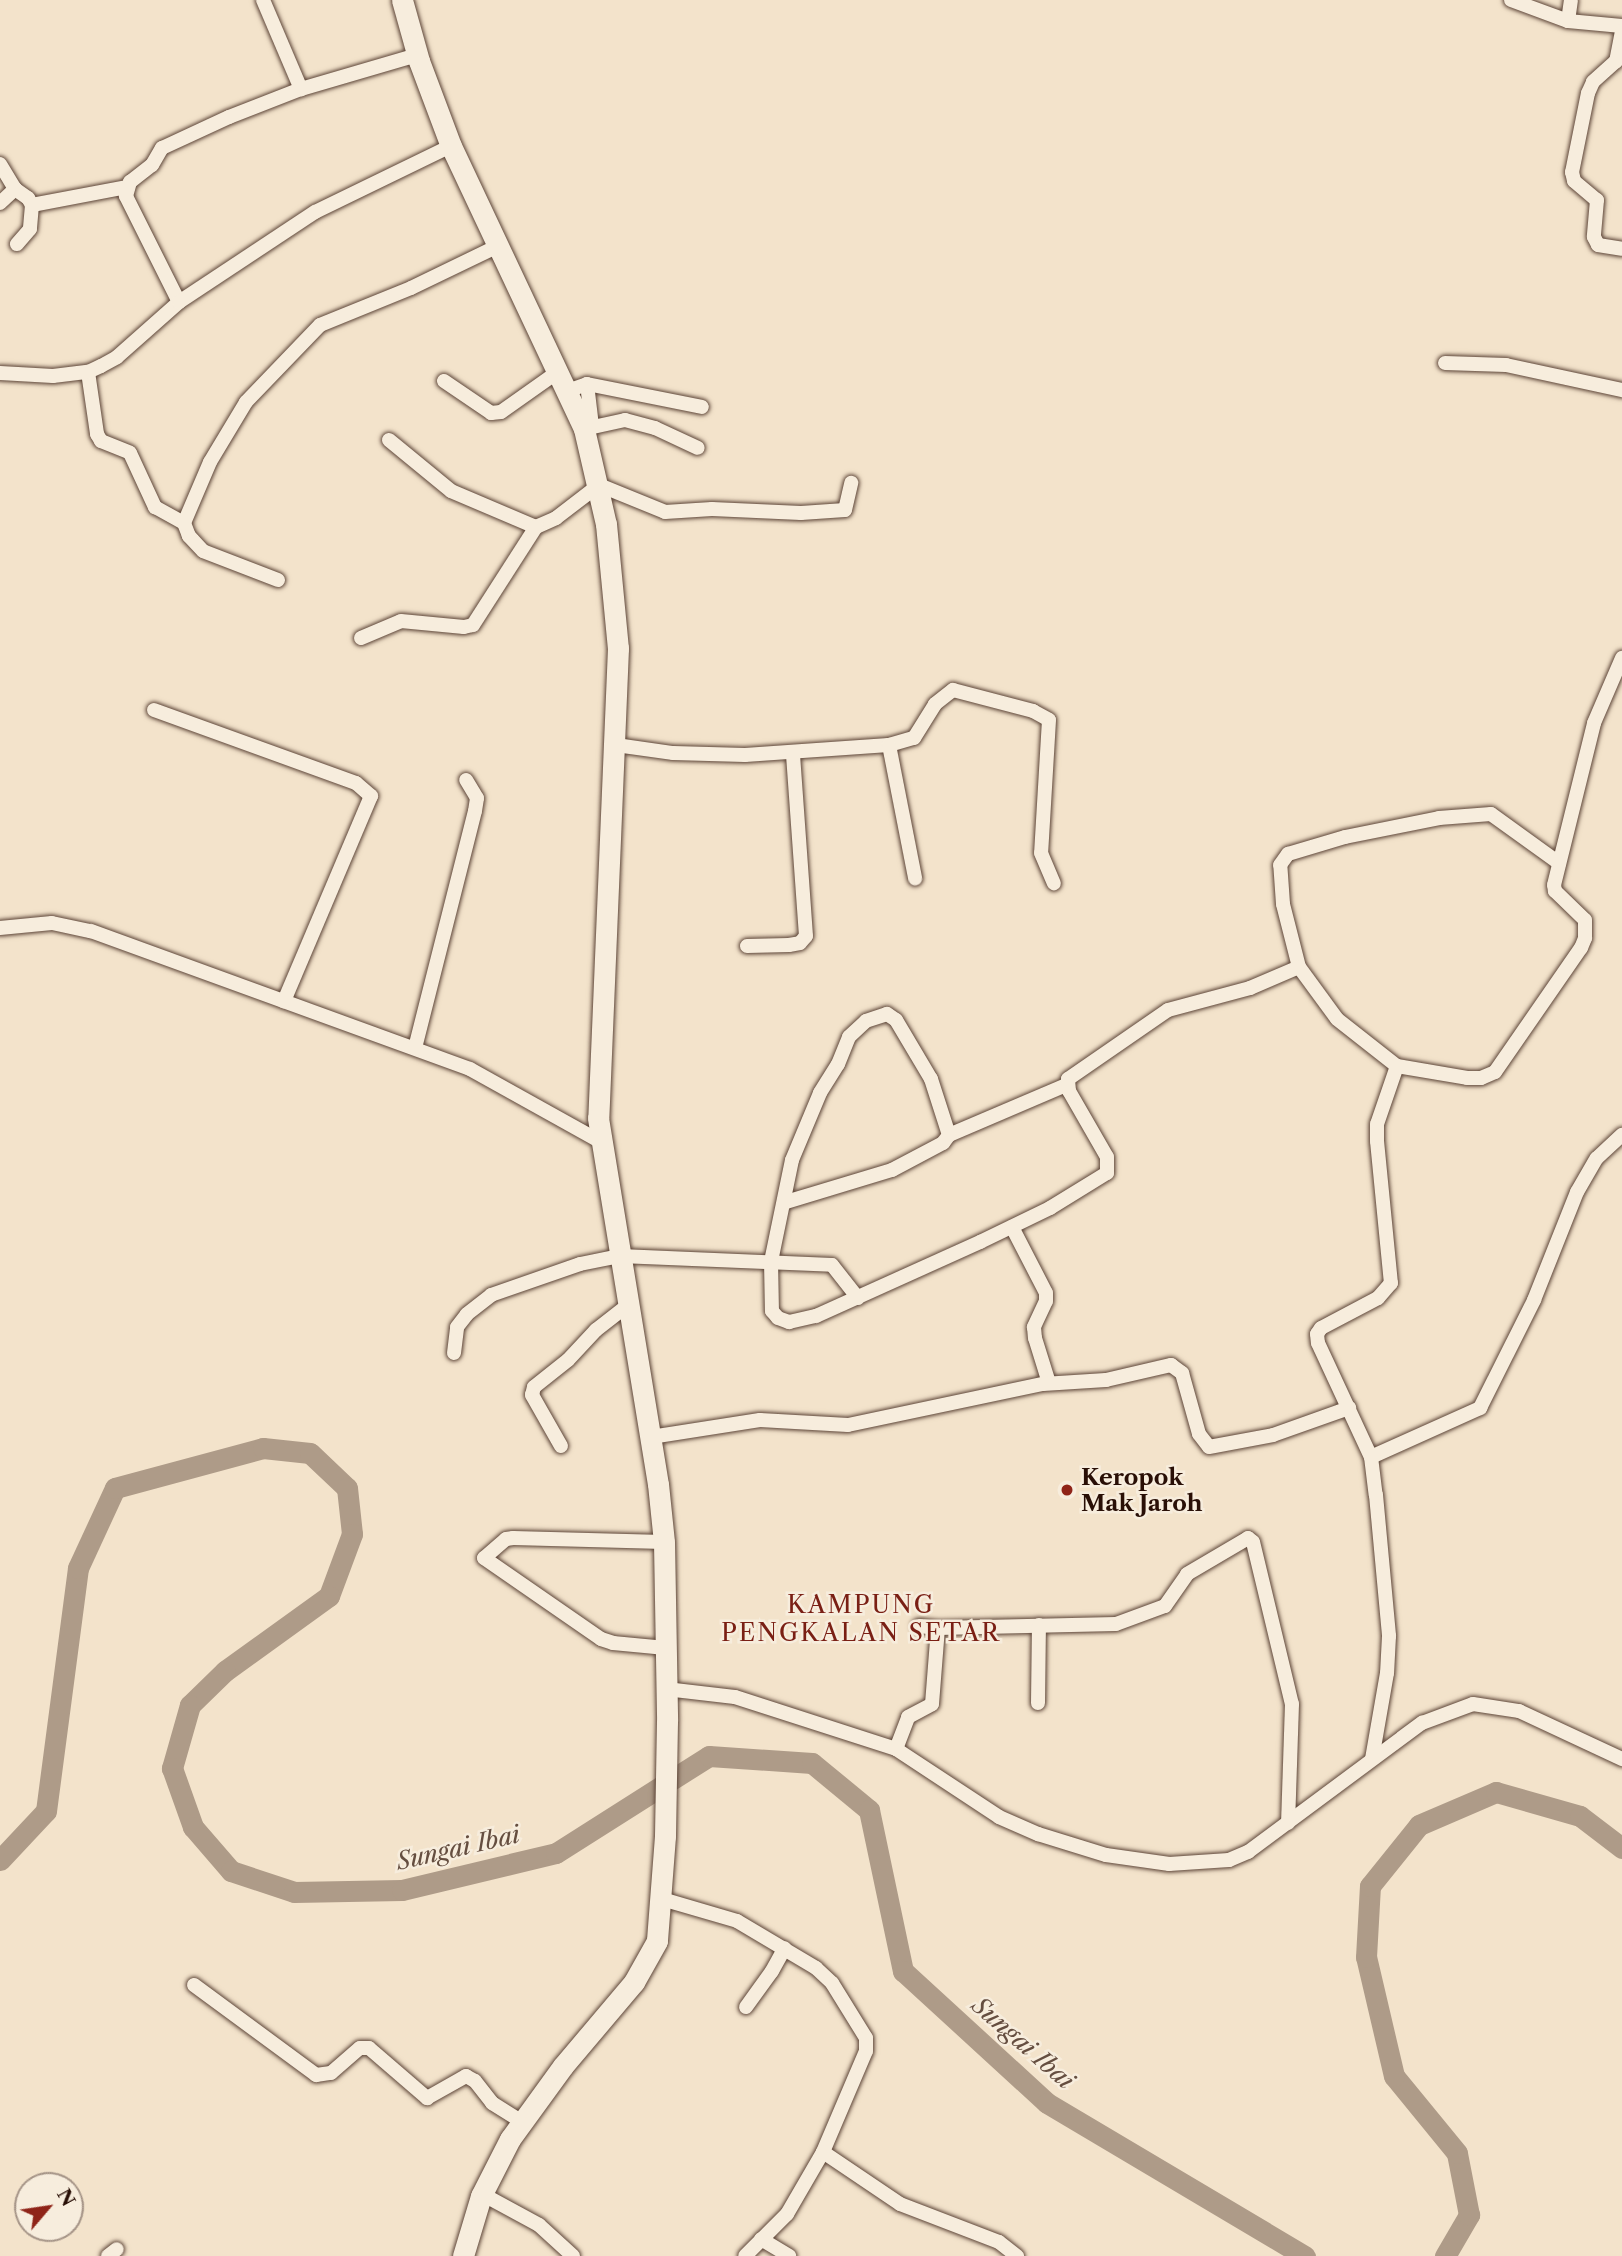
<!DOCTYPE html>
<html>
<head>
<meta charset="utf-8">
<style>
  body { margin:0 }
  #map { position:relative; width:1622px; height:2256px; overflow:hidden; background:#f3e3cb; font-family:"Libre Caslon Text",serif }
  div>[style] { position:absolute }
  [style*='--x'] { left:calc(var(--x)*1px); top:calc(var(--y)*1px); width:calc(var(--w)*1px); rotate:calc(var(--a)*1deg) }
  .river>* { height:21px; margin:-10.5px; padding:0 10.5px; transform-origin:10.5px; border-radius:10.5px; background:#ae9b88 }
  .roads { filter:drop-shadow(0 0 2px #5c4437) drop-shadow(0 0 2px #5c4437) }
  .street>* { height:14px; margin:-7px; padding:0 7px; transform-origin:7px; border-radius:7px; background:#f7eddd }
  .secondary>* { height:21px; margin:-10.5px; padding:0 10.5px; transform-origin:10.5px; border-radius:10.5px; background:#f7eddd }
  .dots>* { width:19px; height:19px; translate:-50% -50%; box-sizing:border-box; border:4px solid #f7eddd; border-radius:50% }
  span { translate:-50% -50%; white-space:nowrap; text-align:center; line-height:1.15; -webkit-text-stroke:5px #f7eddd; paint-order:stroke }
  .poi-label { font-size:23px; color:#290f06; font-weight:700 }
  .left { translate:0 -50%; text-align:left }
  .neighbourhood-label { font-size:24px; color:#7a1f14; letter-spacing:2px }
  .water-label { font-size:24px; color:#654e40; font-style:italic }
  .north { position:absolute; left:14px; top:2172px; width:70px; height:70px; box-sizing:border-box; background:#f7eddd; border:2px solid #a59487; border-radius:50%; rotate:61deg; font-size:19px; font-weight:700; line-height:28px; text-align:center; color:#290f06 }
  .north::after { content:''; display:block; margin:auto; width:24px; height:32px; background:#8f2418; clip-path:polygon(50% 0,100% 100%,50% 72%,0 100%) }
</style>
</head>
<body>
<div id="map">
  <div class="river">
    <div style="--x:0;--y:1860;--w:67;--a:-46.8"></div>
    <div style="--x:46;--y:1811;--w:245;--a:-82.5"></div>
    <div style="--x:78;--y:1568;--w:88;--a:-65.2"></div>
    <div style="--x:115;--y:1488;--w:153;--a:-15.1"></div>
    <div style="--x:263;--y:1448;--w:47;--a:6.1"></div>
    <div style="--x:310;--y:1453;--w:51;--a:43.4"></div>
    <div style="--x:347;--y:1488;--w:46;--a:83.8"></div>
    <div style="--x:352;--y:1534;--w:66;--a:110.4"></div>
    <div style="--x:329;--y:1596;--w:128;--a:144.2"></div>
    <div style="--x:225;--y:1671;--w:49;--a:135.8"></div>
    <div style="--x:190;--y:1705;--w:66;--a:105.9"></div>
    <div style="--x:172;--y:1768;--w:63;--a:70.4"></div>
    <div style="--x:193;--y:1827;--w:58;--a:49.2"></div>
    <div style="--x:231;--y:1871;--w:66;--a:18.4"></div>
    <div style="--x:294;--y:1892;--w:108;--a:-1.1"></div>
    <div style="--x:402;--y:1890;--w:158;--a:-13.5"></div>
    <div style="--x:556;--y:1853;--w:181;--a:-32.4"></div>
    <div style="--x:709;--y:1756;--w:103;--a:3.9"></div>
    <div style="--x:812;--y:1763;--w:74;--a:39.5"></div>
    <div style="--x:869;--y:1810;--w:165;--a:78.1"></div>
    <div style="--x:903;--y:1971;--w:195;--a:42.5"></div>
    <div style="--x:1047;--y:2103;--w:300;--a:30.7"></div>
    <div style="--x:1445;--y:2256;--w:48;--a:-59.7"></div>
    <div style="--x:1469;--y:2215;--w:63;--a:-101"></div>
    <div style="--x:1457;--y:2153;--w:99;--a:-129.3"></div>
    <div style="--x:1394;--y:2076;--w:122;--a:-103.2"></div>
    <div style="--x:1366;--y:1957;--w:71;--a:-86.8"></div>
    <div style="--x:1370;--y:1886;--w:78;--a:-51.2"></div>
    <div style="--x:1419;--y:1825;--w:84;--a:-23.2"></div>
    <div style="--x:1496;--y:1792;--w:87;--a:15.9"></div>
    <div style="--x:1580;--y:1816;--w:53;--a:37.3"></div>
  </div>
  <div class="roads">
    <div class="street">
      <div style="--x:263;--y:0;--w:97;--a:66.9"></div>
      <div style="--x:1511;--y:0;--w:61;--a:20.2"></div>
      <div style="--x:1568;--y:21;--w:54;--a:5.3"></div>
      <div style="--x:1568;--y:21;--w:21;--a:-82"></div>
      <div style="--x:1622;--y:31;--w:31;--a:101"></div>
      <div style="--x:1616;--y:61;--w:31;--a:138"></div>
      <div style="--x:1593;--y:82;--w:12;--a:114"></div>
      <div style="--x:1588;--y:93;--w:81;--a:101.4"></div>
      <div style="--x:1572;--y:172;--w:9;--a:77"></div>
      <div style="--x:1574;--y:181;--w:30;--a:40"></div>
      <div style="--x:1597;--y:200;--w:37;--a:95"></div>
      <div style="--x:1594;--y:237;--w:9;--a:63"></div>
      <div style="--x:1598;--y:245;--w:24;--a:9"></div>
      <div style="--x:0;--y:164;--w:29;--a:59"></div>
      <div style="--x:0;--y:203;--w:21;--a:-43"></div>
      <div style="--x:15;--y:189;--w:16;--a:35"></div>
      <div style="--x:28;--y:198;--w:8;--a:60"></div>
      <div style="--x:32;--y:205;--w:24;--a:95"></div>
      <div style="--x:30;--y:229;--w:20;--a:131"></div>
      <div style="--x:32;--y:205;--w:96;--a:-10.8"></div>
      <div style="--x:179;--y:302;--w:119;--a:-116.6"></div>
      <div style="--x:126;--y:196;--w:15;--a:-74"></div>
      <div style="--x:130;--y:182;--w:28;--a:-38"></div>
      <div style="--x:152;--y:165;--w:20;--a:-60"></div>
      <div style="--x:162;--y:148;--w:74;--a:-24.8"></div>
      <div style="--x:229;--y:117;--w:77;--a:-21.3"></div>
      <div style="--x:301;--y:89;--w:121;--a:-16.3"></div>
      <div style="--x:1445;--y:363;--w:61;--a:1.9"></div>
      <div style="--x:1506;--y:365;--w:119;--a:12.2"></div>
      <div style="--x:88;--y:372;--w:63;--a:81.7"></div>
      <div style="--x:97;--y:434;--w:8;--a:60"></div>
      <div style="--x:101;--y:441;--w:31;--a:22"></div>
      <div style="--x:130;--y:453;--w:60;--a:65.2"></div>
      <div style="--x:155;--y:507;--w:33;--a:29"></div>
      <div style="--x:0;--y:373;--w:53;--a:3.2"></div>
      <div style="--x:53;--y:376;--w:35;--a:-7"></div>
      <div style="--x:88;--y:372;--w:14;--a:-25"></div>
      <div style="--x:101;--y:366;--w:18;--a:-29"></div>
      <div style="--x:117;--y:357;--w:83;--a:-41.6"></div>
      <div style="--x:179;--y:302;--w:163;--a:-33.5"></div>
      <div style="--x:315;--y:212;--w:151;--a:-25.9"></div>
      <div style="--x:444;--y:381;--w:57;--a:34.2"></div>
      <div style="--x:491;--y:413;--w:10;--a:-6"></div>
      <div style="--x:501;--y:412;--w:71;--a:-35.3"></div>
      <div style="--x:587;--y:384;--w:42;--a:83.2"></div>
      <div style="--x:567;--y:391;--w:21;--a:-19"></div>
      <div style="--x:587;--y:384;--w:117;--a:11.3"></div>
      <div style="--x:584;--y:429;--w:42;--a:-12.4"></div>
      <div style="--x:625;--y:420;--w:31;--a:15"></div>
      <div style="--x:655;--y:428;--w:47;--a:24.9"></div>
      <div style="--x:389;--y:440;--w:80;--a:39.4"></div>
      <div style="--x:451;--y:491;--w:92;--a:23"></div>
      <div style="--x:536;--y:527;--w:22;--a:-24"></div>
      <div style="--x:556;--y:518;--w:54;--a:-37.5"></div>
      <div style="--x:599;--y:485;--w:71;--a:22.2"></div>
      <div style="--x:665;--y:512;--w:47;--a:-3.7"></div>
      <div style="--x:712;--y:509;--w:89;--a:2.6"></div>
      <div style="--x:801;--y:513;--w:44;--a:-3.9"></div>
      <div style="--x:845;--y:510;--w:28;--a:-77"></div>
      <div style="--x:278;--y:580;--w:80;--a:-158.9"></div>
      <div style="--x:203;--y:551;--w:21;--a:-133"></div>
      <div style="--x:189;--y:536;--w:14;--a:-111"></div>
      <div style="--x:184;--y:523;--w:66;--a:-66.9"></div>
      <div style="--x:210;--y:462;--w:70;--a:-59"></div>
      <div style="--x:246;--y:402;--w:107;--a:-46.1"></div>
      <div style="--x:320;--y:325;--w:98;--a:-22.1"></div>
      <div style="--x:411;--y:288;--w:94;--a:-25.8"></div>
      <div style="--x:361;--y:638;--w:43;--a:-23"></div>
      <div style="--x:401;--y:621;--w:63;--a:5.4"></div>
      <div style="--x:464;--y:627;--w:9;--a:-13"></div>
      <div style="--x:473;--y:625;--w:117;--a:-57.3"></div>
      <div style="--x:154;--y:710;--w:215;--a:19.9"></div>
      <div style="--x:356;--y:783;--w:20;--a:41"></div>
      <div style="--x:371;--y:796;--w:223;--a:113"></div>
      <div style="--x:616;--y:745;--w:58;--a:8"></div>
      <div style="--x:673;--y:753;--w:72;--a:1.6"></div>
      <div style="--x:745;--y:755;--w:144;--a:-4"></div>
      <div style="--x:889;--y:745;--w:26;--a:-16"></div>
      <div style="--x:914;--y:738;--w:40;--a:-58"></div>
      <div style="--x:935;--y:704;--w:23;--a:-38"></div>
      <div style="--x:953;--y:690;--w:83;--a:14.7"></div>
      <div style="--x:1033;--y:711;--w:18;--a:29"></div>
      <div style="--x:1049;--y:720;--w:133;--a:93.4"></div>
      <div style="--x:1041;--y:853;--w:33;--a:67"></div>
      <div style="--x:889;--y:745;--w:136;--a:78.9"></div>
      <div style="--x:0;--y:928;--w:52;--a:-5.5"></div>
      <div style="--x:52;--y:923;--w:40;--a:12"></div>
      <div style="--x:91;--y:931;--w:403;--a:20"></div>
      <div style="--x:470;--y:1069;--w:150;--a:29.1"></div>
      <div style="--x:747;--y:946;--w:42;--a:-1.4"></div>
      <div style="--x:789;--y:945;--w:11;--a:-10"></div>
      <div style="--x:800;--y:943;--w:9;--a:-49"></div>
      <div style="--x:806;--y:936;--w:183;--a:-94.1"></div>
      <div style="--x:1299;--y:967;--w:65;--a:-104.3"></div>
      <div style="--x:1283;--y:904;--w:39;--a:-94"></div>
      <div style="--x:1280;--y:865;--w:14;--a:-54"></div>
      <div style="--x:1288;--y:854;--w:59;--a:-16.6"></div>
      <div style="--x:1345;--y:837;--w:96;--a:-11.4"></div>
      <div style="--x:1439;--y:818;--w:52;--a:-4.4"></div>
      <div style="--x:1491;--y:814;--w:84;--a:35.8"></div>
      <div style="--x:415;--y:1048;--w:244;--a:-75.8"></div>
      <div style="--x:475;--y:811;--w:13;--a:-81"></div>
      <div style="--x:477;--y:798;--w:21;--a:-121"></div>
      <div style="--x:1397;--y:1066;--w:71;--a:9.7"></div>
      <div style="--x:1467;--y:1078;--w:14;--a:0"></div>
      <div style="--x:1481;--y:1078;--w:15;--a:-23"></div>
      <div style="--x:1495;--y:1072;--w:151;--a:-55.3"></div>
      <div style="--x:1581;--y:948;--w:11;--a:-68"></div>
      <div style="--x:1585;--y:938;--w:18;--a:-90"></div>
      <div style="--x:1585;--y:920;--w:42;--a:-136"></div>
      <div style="--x:1555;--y:891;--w:6;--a:-99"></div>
      <div style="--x:1554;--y:885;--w:167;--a:-76.1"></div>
      <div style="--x:1594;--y:723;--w:71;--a:-66.7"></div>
      <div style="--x:949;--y:1135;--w:127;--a:-23.1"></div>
      <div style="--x:786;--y:1202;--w:111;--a:-16.8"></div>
      <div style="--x:892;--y:1170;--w:58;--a:-27.9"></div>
      <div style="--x:943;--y:1143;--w:10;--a:-53"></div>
      <div style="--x:949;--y:1135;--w:59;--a:-107.8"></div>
      <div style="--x:931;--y:1079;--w:69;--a:-120.7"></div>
      <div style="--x:896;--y:1020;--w:11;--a:-146"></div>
      <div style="--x:887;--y:1014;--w:22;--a:162"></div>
      <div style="--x:866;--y:1021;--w:23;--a:137"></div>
      <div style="--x:849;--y:1037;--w:29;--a:112"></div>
      <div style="--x:838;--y:1064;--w:34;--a:122"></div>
      <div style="--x:820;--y:1093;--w:73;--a:112.7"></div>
      <div style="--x:792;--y:1160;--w:103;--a:101.7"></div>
      <div style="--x:771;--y:1261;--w:50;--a:88.9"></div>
      <div style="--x:772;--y:1311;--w:9;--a:49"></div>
      <div style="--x:778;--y:1318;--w:12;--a:20"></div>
      <div style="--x:789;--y:1322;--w:28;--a:-13"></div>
      <div style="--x:816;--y:1316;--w:180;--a:-24.3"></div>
      <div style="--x:980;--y:1242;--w:78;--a:-25.9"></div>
      <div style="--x:1050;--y:1208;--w:67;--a:-31.6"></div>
      <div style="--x:1107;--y:1173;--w:16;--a:-90"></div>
      <div style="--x:1107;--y:1157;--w:76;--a:-119.9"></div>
      <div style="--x:1069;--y:1091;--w:12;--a:-95"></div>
      <div style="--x:1068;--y:1079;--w:121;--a:-34.6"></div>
      <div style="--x:1168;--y:1010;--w:85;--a:-15"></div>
      <div style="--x:1250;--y:988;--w:53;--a:-23.2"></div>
      <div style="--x:1299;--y:967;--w:64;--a:53.8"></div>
      <div style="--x:1337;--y:1019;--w:76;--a:38.1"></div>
      <div style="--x:1397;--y:1066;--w:61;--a:109"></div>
      <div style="--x:1377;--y:1124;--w:17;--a:90"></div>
      <div style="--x:1377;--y:1141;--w:143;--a:84.4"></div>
      <div style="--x:1391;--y:1283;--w:20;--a:131"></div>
      <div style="--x:1378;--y:1298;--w:64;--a:152.2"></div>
      <div style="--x:1321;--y:1328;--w:7;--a:124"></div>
      <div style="--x:1317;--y:1334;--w:9;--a:84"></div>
      <div style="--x:1318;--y:1343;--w:126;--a:65.1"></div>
      <div style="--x:1371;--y:1457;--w:38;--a:83"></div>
      <div style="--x:1376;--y:1495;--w:142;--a:84.7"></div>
      <div style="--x:1389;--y:1636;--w:37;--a:93"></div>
      <div style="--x:1387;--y:1673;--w:87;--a:99.9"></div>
      <div style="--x:1012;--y:1227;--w:74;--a:62.7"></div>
      <div style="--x:1046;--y:1293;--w:8;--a:90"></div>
      <div style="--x:1046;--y:1301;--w:29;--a:115"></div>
      <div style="--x:1034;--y:1327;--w:11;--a:85"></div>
      <div style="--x:1035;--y:1338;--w:47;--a:72.7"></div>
      <div style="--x:454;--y:1353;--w:26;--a:-83"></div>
      <div style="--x:457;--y:1327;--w:16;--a:-52"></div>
      <div style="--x:467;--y:1314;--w:31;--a:-38"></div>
      <div style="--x:491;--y:1295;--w:94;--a:-19.2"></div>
      <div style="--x:580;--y:1264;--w:41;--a:-11.3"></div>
      <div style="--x:620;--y:1256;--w:212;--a:2.4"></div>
      <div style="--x:832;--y:1265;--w:42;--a:51.8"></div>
      <div style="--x:651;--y:1437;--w:110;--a:-8.9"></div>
      <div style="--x:760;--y:1420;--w:88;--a:3.3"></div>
      <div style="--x:848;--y:1425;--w:199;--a:-11.9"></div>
      <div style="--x:1043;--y:1384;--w:63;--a:-3.6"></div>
      <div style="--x:1106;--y:1380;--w:67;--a:-13"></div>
      <div style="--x:1171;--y:1365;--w:14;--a:36"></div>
      <div style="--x:1182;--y:1373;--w:63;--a:74.4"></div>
      <div style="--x:1199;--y:1434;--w:16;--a:52"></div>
      <div style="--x:1209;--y:1447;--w:65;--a:-10.6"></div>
      <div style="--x:1273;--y:1435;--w:81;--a:-19.6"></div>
      <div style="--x:561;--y:1446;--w:59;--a:-119.6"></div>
      <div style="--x:532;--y:1395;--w:8;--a:-76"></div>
      <div style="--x:534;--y:1387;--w:43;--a:-38.5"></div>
      <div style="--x:568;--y:1360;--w:41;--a:-47"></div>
      <div style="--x:596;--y:1330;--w:39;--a:-38"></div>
      <div style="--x:1371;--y:1457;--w:120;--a:-24.2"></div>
      <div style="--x:1480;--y:1408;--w:121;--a:-63.4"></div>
      <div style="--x:1534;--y:1300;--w:116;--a:-68.3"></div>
      <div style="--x:1577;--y:1192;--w:39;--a:-60"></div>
      <div style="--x:1597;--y:1158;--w:34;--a:-43"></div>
      <div style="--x:664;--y:1542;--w:151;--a:-178.5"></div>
      <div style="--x:513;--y:1538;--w:7;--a:172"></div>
      <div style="--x:506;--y:1539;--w:29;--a:139"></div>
      <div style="--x:484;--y:1558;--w:142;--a:34.7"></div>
      <div style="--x:601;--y:1639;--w:13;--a:18"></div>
      <div style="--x:613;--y:1643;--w:53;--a:5.4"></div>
      <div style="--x:919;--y:1626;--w:19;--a:6"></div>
      <div style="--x:938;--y:1628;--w:178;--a:-1.3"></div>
      <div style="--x:1116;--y:1624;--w:52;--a:-20.2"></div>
      <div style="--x:1165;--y:1606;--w:39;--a:-55"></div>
      <div style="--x:1187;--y:1574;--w:71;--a:-30.5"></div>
      <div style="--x:1248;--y:1538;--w:6;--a:39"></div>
      <div style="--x:1253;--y:1542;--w:167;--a:76.5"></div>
      <div style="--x:1292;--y:1704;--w:119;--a:91.9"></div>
      <div style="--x:666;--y:1689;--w:69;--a:6.6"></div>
      <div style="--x:735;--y:1697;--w:169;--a:17.9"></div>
      <div style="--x:896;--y:1749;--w:123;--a:33.4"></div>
      <div style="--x:999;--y:1817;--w:43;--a:23.6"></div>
      <div style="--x:1038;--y:1834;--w:71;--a:17.2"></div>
      <div style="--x:1106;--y:1855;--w:64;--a:8.1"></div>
      <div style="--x:1169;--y:1864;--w:60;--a:-3.8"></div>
      <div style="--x:1229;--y:1860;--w:21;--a:-23"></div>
      <div style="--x:1248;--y:1852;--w:217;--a:-36.6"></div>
      <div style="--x:1422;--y:1723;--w:54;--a:-20.4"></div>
      <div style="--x:1473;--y:1704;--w:47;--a:8.7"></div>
      <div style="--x:1519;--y:1711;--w:114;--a:25"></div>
      <div style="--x:1038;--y:1703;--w:78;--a:-89.3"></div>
      <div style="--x:896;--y:1749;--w:34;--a:-69"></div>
      <div style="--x:908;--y:1717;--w:27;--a:-28"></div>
      <div style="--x:932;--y:1704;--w:76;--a:-85.5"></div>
      <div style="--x:662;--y:1899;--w:78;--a:16.3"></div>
      <div style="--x:737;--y:1921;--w:92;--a:30.7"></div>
      <div style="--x:816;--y:1968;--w:22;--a:43"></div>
      <div style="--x:832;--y:1983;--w:65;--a:58.3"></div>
      <div style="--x:866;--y:2038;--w:13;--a:90"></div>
      <div style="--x:866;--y:2051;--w:110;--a:113.1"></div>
      <div style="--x:823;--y:2152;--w:72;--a:120.1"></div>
      <div style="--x:787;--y:2214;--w:59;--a:135"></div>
      <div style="--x:194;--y:1985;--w:152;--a:36.4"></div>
      <div style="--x:316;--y:2075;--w:15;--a:-8"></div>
      <div style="--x:331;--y:2073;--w:38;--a:-41"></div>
      <div style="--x:360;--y:2048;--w:9;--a:0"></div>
      <div style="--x:369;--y:2048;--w:77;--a:40.8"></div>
      <div style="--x:427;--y:2098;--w:45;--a:-29.4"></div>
      <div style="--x:466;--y:2076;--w:10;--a:29"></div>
      <div style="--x:475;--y:2081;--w:28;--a:52"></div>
      <div style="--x:492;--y:2103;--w:36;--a:32"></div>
      <div style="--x:746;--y:2007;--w:44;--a:-54.2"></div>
      <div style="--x:772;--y:1971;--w:26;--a:-61"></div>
      <div style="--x:823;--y:2152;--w:93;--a:34"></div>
      <div style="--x:900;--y:2204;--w:106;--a:21"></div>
      <div style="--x:999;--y:2242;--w:23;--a:38"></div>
      <div style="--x:482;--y:2194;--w:65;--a:28.5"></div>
      <div style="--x:539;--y:2225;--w:46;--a:42.4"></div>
      <div style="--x:761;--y:2239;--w:33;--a:31"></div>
      <div style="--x:108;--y:2256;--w:11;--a:-38"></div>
    </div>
    <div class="secondary">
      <div style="--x:402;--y:0;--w:63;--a:74.4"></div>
      <div style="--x:419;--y:61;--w:91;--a:69.4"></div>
      <div style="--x:451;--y:146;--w:313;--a:64.8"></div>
      <div style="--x:584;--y:429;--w:98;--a:77"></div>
      <div style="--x:606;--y:524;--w:125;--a:84.5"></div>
      <div style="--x:618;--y:648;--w:470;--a:92.4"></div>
      <div style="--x:598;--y:1118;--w:371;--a:80.7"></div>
      <div style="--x:658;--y:1484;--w:58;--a:84.1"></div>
      <div style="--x:664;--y:1542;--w:179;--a:89"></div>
      <div style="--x:667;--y:1721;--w:115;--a:91"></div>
      <div style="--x:665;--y:1836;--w:105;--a:94.4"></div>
      <div style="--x:657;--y:1941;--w:47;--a:119.3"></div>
      <div style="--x:634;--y:1982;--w:110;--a:130.2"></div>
      <div style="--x:563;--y:2066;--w:90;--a:126"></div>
      <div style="--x:510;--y:2139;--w:64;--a:117"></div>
      <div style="--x:481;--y:2196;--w:63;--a:106.7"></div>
    </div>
  </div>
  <div class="dots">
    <div style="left:1067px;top:1490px;background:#8f2418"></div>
  </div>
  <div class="poi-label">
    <span class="left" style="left:1081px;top:1490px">Keropok<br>Mak Jaroh</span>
  </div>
  <div class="neighbourhood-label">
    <span style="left:861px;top:1619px">KAMPUNG<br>PENGKALAN SETAR</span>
  </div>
  <div class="water-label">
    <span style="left:458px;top:1848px;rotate:-13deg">Sungai Ibai</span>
    <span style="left:1023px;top:2043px;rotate:41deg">Sungai Ibai</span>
  </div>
  <div class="north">N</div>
</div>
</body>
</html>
